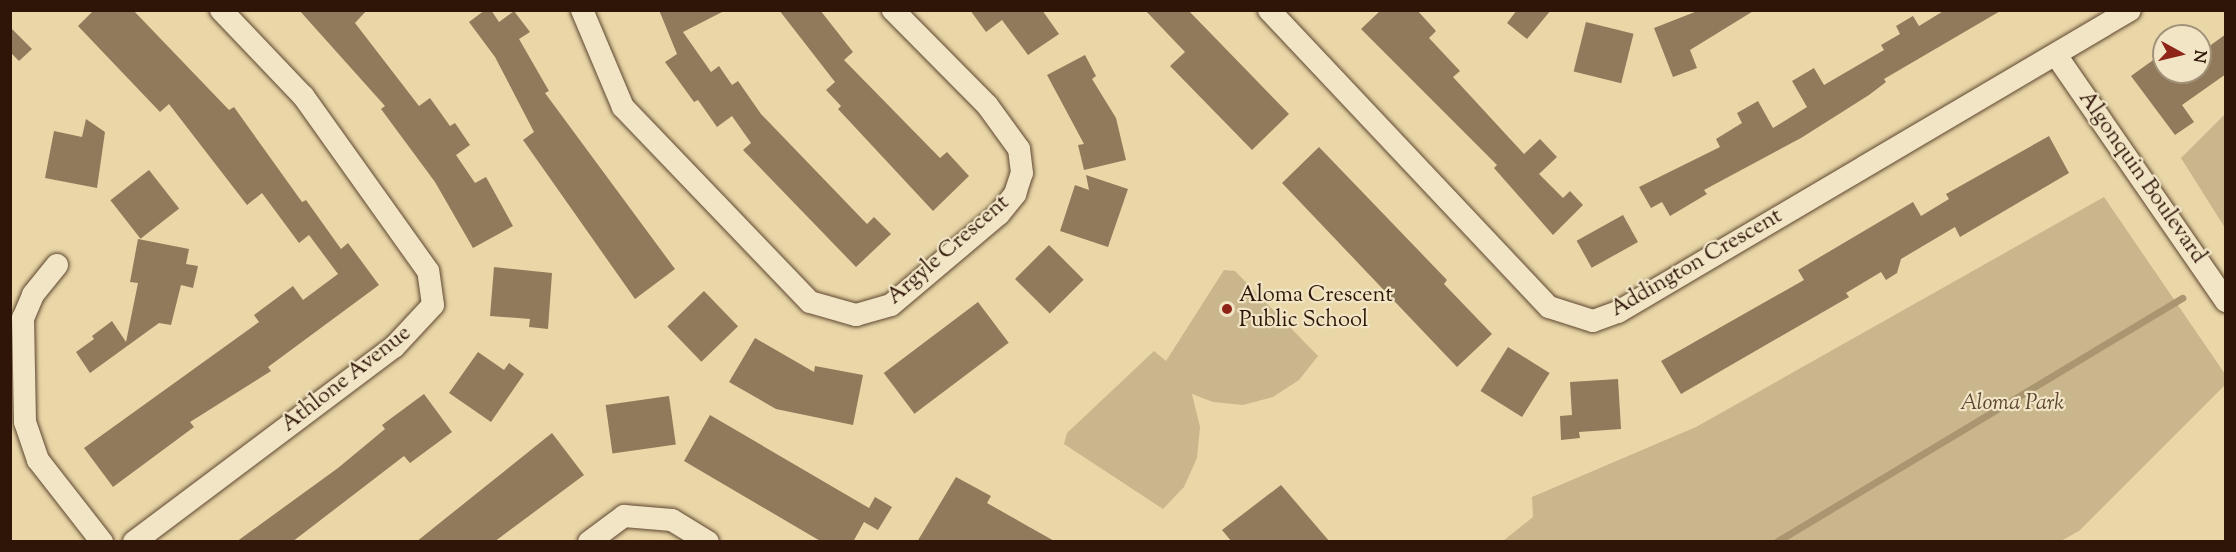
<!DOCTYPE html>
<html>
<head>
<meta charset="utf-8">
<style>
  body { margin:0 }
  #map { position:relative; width:2236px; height:552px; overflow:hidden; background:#e9d7a8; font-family:"Sorts Mill Goudy",serif }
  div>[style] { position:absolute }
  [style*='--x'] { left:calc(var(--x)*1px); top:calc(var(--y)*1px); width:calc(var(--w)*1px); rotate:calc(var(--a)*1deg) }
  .green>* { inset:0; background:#c9b68d }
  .stream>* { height:7px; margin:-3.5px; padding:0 3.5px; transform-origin:3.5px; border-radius:3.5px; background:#aa9571 }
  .building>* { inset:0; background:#907a5b; transform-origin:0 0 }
  .roads { filter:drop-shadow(0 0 2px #5e462f) drop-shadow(0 0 2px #5e462f) }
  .street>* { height:22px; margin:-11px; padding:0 11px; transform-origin:11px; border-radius:11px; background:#f1e5c6 }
  .dots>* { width:16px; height:16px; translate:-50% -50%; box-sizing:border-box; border:3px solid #f1e5c6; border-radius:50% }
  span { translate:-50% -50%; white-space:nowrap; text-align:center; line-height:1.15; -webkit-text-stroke:4.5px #f1e5c6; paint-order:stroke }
  .street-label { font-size:22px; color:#2f1507 }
  .poi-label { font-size:22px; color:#2f1507 }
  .left { translate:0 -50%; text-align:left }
  .park-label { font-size:22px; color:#5d452f; font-style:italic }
  .frame { position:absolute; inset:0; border:12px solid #2f1507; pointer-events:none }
  .north { position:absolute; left:2152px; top:24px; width:60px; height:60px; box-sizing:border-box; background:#f1e5c6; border:2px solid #a3927a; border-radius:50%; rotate:98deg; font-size:16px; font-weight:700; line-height:24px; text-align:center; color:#2f1507 }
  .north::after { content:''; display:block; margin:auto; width:21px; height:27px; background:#8f2418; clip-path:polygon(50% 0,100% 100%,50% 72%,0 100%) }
</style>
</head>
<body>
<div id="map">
  <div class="green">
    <div style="clip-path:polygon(2225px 114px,2225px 228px,2181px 158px)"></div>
    <div style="clip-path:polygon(2104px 197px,2225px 374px,2225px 385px,2079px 531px,2059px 542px,1503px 541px,1533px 517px,1532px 497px,1696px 427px)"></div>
    <div style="clip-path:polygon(1224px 270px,1235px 271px,1318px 356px,1299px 380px,1273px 397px,1243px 405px,1213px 402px,1192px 394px,1200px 427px,1197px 458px,1184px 487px,1163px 509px,1064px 444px,1067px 433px,1154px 351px,1166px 361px)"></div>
  </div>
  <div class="stream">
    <div style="--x:1776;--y:542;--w:474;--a:-31"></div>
  </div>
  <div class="building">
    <div style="clip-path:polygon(94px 10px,133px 10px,229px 110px,234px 107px,302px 202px,306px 200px,341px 249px,348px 243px,379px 285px,268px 367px,271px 371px,190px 422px,194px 427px,113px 487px,84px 448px,259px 322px,254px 315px,293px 286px,303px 300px,338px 274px,309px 235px,299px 243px,262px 193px,247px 205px,169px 104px,160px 112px,78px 26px)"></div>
    <div style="clip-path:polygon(299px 10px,367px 10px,355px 23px,419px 106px,430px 98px,450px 126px,455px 123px,470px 145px,456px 155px,475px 183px,486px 177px,513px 226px,473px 248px,435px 182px,381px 109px,385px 106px)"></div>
    <div style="clip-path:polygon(485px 10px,491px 10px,499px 22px,514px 11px,530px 32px,519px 39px,549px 91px,545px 93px,675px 269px,635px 299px,523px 140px,534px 132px,495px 57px,469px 22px)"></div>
    <div style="clip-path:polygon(659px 10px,726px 10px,683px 32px,711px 72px,719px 66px,732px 85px,738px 81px,761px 114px,867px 224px,874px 217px,891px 234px,856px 267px,743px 150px,751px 143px,732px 116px,717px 127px,698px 100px,694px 102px,665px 62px,677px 54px)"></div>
    <div style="clip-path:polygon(779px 10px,820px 10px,853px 52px,844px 60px,940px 158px,947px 152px,969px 176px,933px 211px,838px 109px,841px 106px,826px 90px,835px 82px)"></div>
    <div style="clip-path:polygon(970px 10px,1042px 10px,1059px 34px,1028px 55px,1002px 20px,986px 32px)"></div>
    <div style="clip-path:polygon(1145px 10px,1188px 10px,1289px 114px,1252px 150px,1170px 66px,1185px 52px)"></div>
    <div style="clip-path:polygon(1381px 10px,1417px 10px,1436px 31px,1429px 38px,1460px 71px,1453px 77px,1524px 154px,1540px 139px,1557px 157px,1539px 174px,1563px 198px,1570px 191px,1583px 205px,1553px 235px,1494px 168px,1497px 165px,1361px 29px)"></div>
    <div style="clip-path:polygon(1517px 10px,1551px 10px,1527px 39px,1507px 23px)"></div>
    <div style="clip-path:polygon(1700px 10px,1755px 10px,1690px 50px,1697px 68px,1673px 77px,1654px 28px)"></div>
    <div style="clip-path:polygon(1945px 10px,2002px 10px,1884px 79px,1886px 82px,1869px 95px,1801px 138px,1704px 190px,1707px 194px,1670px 216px,1662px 202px,1651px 208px,1639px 187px,1720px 147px,1716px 139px,1742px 123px,1737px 113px,1758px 101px,1773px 128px,1807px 107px,1792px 81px,1814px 68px,1824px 85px,1884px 50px,1881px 45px,1900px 34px,1896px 26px,1913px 16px,1919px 26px)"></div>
    <div style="left:1586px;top:22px;width:49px;height:51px;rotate:14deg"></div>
    <div style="clip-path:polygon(10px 27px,32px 49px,19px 61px,10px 52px)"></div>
    <div style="clip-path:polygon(2226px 34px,2226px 74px,2182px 105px,2194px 122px,2175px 135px,2131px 76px,2156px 58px,2164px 72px,2200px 72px,2200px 53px)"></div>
    <div style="clip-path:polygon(1085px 55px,1096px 76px,1092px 79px,1116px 118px,1126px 160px,1084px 170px,1078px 145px,1084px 144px,1047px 75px)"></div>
    <div style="clip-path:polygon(86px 119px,105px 132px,97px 188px,45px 178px,54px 131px,82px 137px)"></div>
    <div style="clip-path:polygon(2049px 136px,2069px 173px,1960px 237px,1955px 227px,1901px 259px,1897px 273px,1886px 280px,1881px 272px,1846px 293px,1849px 297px,1681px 394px,1661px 361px,1804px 280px,1798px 270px,1913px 202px,1921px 216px,1949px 199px,1946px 194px)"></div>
    <div style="clip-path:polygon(1319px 147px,1447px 280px,1444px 284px,1492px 334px,1457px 367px,1282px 183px)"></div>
    <div style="left:149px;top:170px;width:49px;height:49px;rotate:52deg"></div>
    <div style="clip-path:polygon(1086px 175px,1128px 189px,1108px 247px,1060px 231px,1075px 185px,1089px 190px)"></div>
    <div style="left:1623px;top:215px;width:31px;height:53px;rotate:61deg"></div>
    <div style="clip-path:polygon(138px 239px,189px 249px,186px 264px,198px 266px,193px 288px,181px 285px,171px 325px,159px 323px,90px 373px,76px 352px,94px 339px,92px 336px,112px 321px,126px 342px,138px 283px,130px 282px)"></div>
    <div style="left:1049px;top:245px;width:49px;height:48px;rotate:45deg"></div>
    <div style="clip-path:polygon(494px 267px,552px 273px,548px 329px,529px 327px,530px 319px,490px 316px)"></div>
    <div style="left:704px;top:291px;width:49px;height:51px;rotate:46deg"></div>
    <div style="left:978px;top:302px;width:51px;height:118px;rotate:53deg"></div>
    <div style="clip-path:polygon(755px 338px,814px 372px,815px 366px,863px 375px,853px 425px,776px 409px,729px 382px)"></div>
    <div style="left:1508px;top:347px;width:49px;height:52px;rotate:32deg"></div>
    <div style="clip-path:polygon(478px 352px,504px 370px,509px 363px,524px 374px,491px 422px,449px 393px)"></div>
    <div style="clip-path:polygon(1618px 379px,1621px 429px,1579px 432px,1580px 438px,1561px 440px,1560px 416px,1572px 415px,1570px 382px)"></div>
    <div style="clip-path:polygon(424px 394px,452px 432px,410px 463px,404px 456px,292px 542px,236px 542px,338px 468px,385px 429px,382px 425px)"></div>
    <div style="left:669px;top:396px;width:49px;height:64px;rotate:82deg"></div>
    <div style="clip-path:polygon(710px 415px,869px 508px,875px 497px,892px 507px,878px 530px,864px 522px,853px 542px,822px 542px,684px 461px)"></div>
    <div style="clip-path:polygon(552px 433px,584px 475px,494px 542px,416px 542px)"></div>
    <div style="clip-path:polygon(956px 477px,991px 496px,987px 503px,1056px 542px,917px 542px)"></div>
    <div style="clip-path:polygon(1281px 485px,1330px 542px,1232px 542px,1222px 530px)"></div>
  </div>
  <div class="roads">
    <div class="street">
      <div style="--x:582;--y:10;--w:105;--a:67.1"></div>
      <div style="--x:623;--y:107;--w:270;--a:46.2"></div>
      <div style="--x:810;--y:302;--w:48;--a:15.8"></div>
      <div style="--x:856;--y:315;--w:36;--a:-16"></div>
      <div style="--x:891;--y:305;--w:141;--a:-40.1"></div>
      <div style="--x:999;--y:214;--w:26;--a:-51"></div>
      <div style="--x:1015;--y:194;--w:22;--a:-72"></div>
      <div style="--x:1022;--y:173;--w:24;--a:-97"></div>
      <div style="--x:1019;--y:149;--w:54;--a:-126"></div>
      <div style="--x:987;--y:105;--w:134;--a:-134.7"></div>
      <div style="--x:1269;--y:10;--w:408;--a:46.7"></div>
      <div style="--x:1549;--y:307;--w:46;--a:17.7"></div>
      <div style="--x:1593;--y:321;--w:27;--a:-20"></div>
      <div style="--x:1618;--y:312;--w:594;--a:-30.53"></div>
      <div style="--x:2056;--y:55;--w:299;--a:55.4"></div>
      <div style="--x:57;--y:265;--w:38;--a:129"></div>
      <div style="--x:33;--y:295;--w:25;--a:113"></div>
      <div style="--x:23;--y:318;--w:104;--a:88.9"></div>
      <div style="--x:25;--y:422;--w:40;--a:71.1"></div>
      <div style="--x:38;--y:460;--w:104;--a:52"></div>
      <div style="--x:134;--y:542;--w:325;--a:-36.9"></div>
      <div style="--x:394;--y:347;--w:57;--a:-47.1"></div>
      <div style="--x:433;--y:305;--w:34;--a:-98"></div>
      <div style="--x:428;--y:271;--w:215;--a:-125.5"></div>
      <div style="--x:303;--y:96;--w:119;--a:-133.6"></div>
      <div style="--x:589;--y:542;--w:44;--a:-36.6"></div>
      <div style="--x:624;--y:516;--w:48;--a:4.8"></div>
      <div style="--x:672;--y:520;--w:42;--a:31.4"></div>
    </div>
  </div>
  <div class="dots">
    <div style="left:1227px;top:309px;background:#8f2418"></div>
  </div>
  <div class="street-label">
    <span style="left:2141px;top:178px;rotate:55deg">Algonquin Boulevard</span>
    <span style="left:949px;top:251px;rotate:-41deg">Argyle Crescent</span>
    <span style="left:1697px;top:264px;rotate:-30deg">Addington Crescent</span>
    <span style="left:347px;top:380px;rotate:-38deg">Athlone Avenue</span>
  </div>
  <div class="poi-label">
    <span class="left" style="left:1239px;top:309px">Aloma Crescent<br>Public School</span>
  </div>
  <div class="park-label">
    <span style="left:2012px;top:405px">Aloma Park</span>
  </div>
  <div class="frame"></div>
  <div class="north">N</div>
</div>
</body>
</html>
